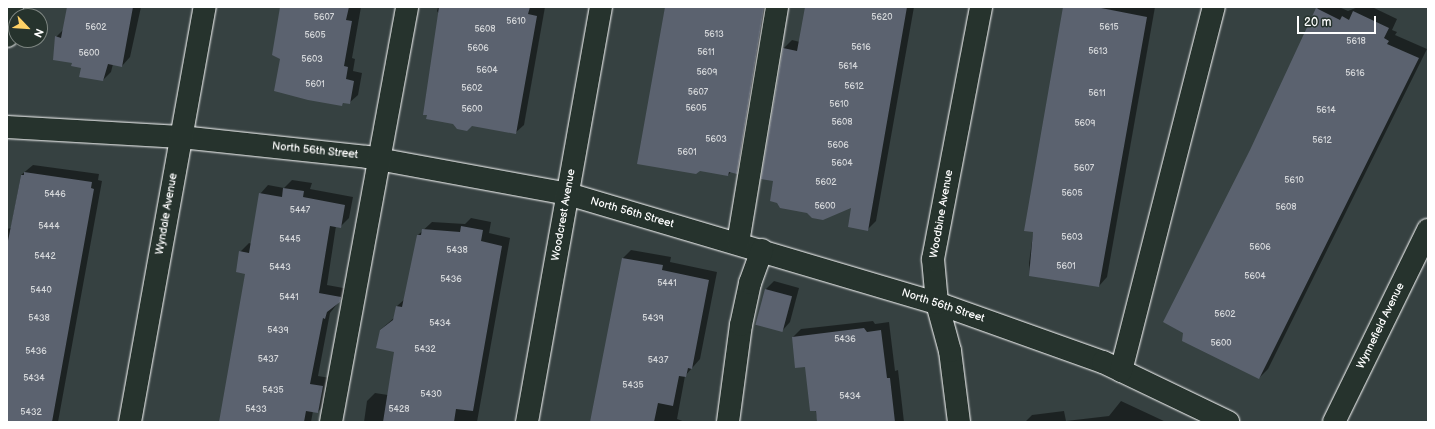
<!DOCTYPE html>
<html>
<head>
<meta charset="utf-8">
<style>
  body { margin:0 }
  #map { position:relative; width:1435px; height:429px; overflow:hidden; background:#364141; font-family:"Balsamiq Sans",sans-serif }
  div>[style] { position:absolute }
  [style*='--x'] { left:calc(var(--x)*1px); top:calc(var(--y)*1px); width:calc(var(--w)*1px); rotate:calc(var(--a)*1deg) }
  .shadow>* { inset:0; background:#0007 }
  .building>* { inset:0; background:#5b626f; transform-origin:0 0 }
  .roads { filter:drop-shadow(0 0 1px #fff) drop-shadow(0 0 1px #fff) }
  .minor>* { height:22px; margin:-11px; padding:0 11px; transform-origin:11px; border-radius:11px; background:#26332d }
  span { translate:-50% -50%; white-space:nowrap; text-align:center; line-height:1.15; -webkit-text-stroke:3.5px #26332d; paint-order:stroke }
  .number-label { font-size:9px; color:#d6d8db }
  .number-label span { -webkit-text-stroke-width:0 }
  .street-label { font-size:11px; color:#fff }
  .frame { position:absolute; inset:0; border:8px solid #fff; pointer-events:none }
  .north { position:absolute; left:8px; top:8px; width:40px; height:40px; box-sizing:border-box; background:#26332d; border:1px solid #7d8581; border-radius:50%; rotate:115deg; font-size:11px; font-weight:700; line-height:16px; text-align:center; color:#fff }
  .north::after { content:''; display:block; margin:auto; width:14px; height:18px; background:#ffd166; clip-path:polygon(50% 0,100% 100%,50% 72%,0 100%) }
  .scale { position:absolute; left:1297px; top:16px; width:79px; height:18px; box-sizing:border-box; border:2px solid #fff; border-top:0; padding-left:5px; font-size:12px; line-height:14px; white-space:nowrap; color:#fff; -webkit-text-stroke:3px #26332d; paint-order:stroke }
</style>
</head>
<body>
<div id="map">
  <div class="shadow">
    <div style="clip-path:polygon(68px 7px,141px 7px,130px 57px,122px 66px,113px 64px,111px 72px,103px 80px,73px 62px,56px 37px,64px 29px)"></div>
    <div style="clip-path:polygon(281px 7px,361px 7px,352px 58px,355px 59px,353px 71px,362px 73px,358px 95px,349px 103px,344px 102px,342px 105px,281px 59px)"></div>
    <div style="clip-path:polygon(438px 7px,545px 7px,524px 125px,515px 133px,437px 11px)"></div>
    <div style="clip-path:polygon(666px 7px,771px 7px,745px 165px,736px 173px,731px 172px,728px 175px,700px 170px)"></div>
    <div style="clip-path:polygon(806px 7px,914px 7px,876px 221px,868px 229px,852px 206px,774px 180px,784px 48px,792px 40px,800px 42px)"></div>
    <div style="clip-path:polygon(1064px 7px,1155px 7px,1107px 277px,1099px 286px,1030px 275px,1029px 263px)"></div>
    <div style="clip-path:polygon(1318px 7px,1339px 7px,1348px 11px,1358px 7px,1372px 7px,1397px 19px,1392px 30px,1397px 32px,1395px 35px,1427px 49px,1268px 369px,1259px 378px)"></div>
    <div style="clip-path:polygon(33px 165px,99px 174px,98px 180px,102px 181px,58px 422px,7px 422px,7px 229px,11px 228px,21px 175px)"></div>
    <div style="clip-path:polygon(292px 180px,312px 183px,310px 189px,353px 197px,349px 218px,341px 226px,336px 226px,327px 285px,349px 289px,330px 313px,318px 376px,330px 378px,326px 403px,318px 412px,313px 411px,311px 422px,220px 422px,246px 273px,240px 252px,249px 243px,252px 244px,260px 194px,268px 185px,284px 188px)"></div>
    <div style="clip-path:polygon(471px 218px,491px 222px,489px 233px,510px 238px,477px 422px,364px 422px,367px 401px,375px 393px,388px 395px,395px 351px,380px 330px,394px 318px,397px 306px,405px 299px,418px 235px,432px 222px,465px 224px)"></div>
    <div style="clip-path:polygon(631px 250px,671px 257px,670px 262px,717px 272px,700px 359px,685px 376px,677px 419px,685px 422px,592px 422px,623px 258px)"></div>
    <div style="clip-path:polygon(774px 281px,799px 288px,790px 322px,782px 331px,766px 289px)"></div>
    <div style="clip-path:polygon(873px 321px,875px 324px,889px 322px,895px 371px,898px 370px,904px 422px,818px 422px,806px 366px,793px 337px,801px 329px)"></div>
    <div style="clip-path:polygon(1121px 401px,1166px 422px,1025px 422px,1032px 415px,1064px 411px,1066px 421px,1109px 416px)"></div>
  </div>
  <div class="building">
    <div style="clip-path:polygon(67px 7px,133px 7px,122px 67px,108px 64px,103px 81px,79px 77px,81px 68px,71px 66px,72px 63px,53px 60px,55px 36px,61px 38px)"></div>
    <div style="clip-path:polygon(280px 7px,349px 7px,346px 20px,352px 21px,344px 66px,348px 67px,346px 79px,354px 81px,350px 104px,343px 103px,342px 106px,308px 100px,274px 91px,280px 59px,272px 55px)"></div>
    <div style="clip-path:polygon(439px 7px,530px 7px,528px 14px,537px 16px,516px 134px,472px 126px,467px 131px,457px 129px,453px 124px,426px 119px,427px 115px,423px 115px)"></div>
    <div style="clip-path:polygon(665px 7px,764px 7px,737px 174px,729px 172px,728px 176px,700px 171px,696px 174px,637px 164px)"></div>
    <div style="clip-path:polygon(805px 7px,907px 7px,868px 231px,848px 227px,851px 208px,823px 220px,812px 218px,807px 213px,780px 208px,777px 203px,770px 201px,773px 181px,761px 179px,783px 48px,797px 51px)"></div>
    <div style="clip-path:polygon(1063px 7px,1096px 7px,1147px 17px,1099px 287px,1029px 276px,1033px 232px,1024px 231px)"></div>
    <div style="clip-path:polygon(1316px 8px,1340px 20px,1342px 16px,1349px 20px,1353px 11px,1389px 28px,1384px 38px,1389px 41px,1387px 44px,1419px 58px,1259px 379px,1182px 341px,1183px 333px,1163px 322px,1250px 150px)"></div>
    <div style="clip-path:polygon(24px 172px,92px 182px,91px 188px,94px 189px,52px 422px,7px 422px,7px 246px,21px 175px,24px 175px)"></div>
    <div style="clip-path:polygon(283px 188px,304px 191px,303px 197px,345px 205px,341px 228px,330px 226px,319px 293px,341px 297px,340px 302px,327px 312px,325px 319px,323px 318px,310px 384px,323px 386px,318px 413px,306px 411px,304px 422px,219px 422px,245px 274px,236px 272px,239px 251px,249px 253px,259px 193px,282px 197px)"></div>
    <div style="clip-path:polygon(461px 226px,483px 230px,481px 241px,502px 246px,473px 411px,456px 409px,454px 422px,383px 422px,394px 352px,376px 348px,380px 330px,393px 320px,396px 306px,402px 307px,417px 235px,421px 235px,422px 229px,460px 232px)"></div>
    <div style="clip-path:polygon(622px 258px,663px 265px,662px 270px,709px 280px,692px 369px,688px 368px,686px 377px,679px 376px,673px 406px,658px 403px,654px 422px,590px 422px)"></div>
    <div style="left:765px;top:289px;width:28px;height:37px;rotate:15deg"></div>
    <div style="clip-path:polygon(864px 328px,867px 332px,881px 330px,887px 378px,890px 378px,895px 422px,817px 422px,816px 411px,810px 411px,805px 367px,795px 368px,792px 337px)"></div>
  </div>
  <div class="roads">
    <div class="minor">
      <div style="--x:7;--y:36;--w:29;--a:-80"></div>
      <div style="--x:7;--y:127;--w:174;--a:3.3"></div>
      <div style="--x:181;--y:137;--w:187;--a:6.1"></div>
      <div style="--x:367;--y:157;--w:204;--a:10.4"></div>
      <div style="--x:568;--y:194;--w:385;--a:16.5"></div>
      <div style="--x:937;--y:303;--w:176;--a:19.6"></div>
      <div style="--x:1103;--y:362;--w:139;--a:25.6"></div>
      <div style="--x:738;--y:243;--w:239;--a:-80.6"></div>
      <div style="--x:1121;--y:371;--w:376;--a:-75.7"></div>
      <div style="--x:130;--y:422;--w:422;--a:-79.8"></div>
      <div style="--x:331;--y:422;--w:422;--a:-79.6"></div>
      <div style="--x:527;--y:422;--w:422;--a:-79.9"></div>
      <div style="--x:728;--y:422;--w:98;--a:-82.4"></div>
      <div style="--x:741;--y:325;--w:43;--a:-77.9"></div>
      <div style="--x:750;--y:283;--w:35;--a:-70"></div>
      <div style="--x:959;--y:422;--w:72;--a:-97.2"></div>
      <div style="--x:950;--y:351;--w:50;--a:-105.2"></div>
      <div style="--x:937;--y:303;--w:44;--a:-95.2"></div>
      <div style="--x:933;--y:259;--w:257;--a:-79.2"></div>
      <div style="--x:1334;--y:422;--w:214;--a:-63.9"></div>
    </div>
  </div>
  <div class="number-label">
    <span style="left:324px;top:18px">5607</span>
    <span style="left:882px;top:18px">5620</span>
    <span style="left:516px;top:22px">5610</span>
    <span style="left:96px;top:28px">5602</span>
    <span style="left:1109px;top:28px">5615</span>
    <span style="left:485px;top:30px">5608</span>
    <span style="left:714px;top:35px">5613</span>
    <span style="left:315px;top:36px">5605</span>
    <span style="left:1356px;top:42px">5618</span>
    <span style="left:861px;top:48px">5616</span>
    <span style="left:478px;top:49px">5606</span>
    <span style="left:1098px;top:52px">5613</span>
    <span style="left:706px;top:53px">5611</span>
    <span style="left:89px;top:54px">5600</span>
    <span style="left:312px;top:60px">5603</span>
    <span style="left:848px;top:67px">5614</span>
    <span style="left:487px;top:71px">5604</span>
    <span style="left:707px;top:73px">5609</span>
    <span style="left:1355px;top:74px">5616</span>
    <span style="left:315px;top:85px">5601</span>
    <span style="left:854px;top:87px">5612</span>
    <span style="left:472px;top:89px">5602</span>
    <span style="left:698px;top:93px">5607</span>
    <span style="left:1097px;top:94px">5611</span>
    <span style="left:839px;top:105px">5610</span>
    <span style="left:696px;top:109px">5605</span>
    <span style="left:472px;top:110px">5600</span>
    <span style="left:1326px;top:111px">5614</span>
    <span style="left:842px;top:123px">5608</span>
    <span style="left:1085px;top:124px">5609</span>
    <span style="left:716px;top:140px">5603</span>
    <span style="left:1322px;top:141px">5612</span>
    <span style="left:838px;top:146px">5606</span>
    <span style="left:687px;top:153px">5601</span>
    <span style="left:842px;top:164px">5604</span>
    <span style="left:1084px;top:169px">5607</span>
    <span style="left:1294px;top:181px">5610</span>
    <span style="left:826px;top:183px">5602</span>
    <span style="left:1072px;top:194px">5605</span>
    <span style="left:55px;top:195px">5446</span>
    <span style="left:825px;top:207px">5600</span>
    <span style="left:1286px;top:208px">5608</span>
    <span style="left:300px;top:211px">5447</span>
    <span style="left:49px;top:227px">5444</span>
    <span style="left:1072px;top:238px">5603</span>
    <span style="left:290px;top:240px">5445</span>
    <span style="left:1260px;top:248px">5606</span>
    <span style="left:457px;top:251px">5438</span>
    <span style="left:45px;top:257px">5442</span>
    <span style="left:1066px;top:267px">5601</span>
    <span style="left:280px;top:268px">5443</span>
    <span style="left:1255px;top:277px">5604</span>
    <span style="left:451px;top:280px">5436</span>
    <span style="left:667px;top:284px">5441</span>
    <span style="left:41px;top:291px">5440</span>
    <span style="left:289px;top:298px">5441</span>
    <span style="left:1225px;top:315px">5602</span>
    <span style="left:39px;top:319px">5438</span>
    <span style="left:653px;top:319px">5439</span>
    <span style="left:440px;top:324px">5434</span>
    <span style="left:278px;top:331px">5439</span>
    <span style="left:845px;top:340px">5436</span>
    <span style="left:1221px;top:344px">5600</span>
    <span style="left:425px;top:350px">5432</span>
    <span style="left:36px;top:352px">5436</span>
    <span style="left:268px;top:360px">5437</span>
    <span style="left:658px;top:361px">5437</span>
    <span style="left:34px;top:379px">5434</span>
    <span style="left:633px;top:386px">5435</span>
    <span style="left:273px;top:391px">5435</span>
    <span style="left:431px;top:395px">5430</span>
    <span style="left:850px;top:397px">5434</span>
    <span style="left:256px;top:410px">5433</span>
    <span style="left:399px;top:410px">5428</span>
    <span style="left:31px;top:413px">5432</span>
  </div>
  <div class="street-label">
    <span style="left:315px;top:151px;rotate:6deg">North 56th Street</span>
    <span style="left:632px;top:213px;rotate:16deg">North 56th Street</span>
    <span style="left:167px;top:214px;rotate:-80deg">Wyndale Avenue</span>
    <span style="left:942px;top:214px;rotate:-80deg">Woodbine Avenue</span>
    <span style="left:564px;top:215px;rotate:-80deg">Woodcrest Avenue</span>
    <span style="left:943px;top:306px;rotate:18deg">North 56th Street</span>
    <span style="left:1381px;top:326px;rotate:-64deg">Wynnefield Avenue</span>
  </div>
  <div class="frame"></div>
  <div class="north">N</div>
  <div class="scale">20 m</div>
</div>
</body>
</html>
